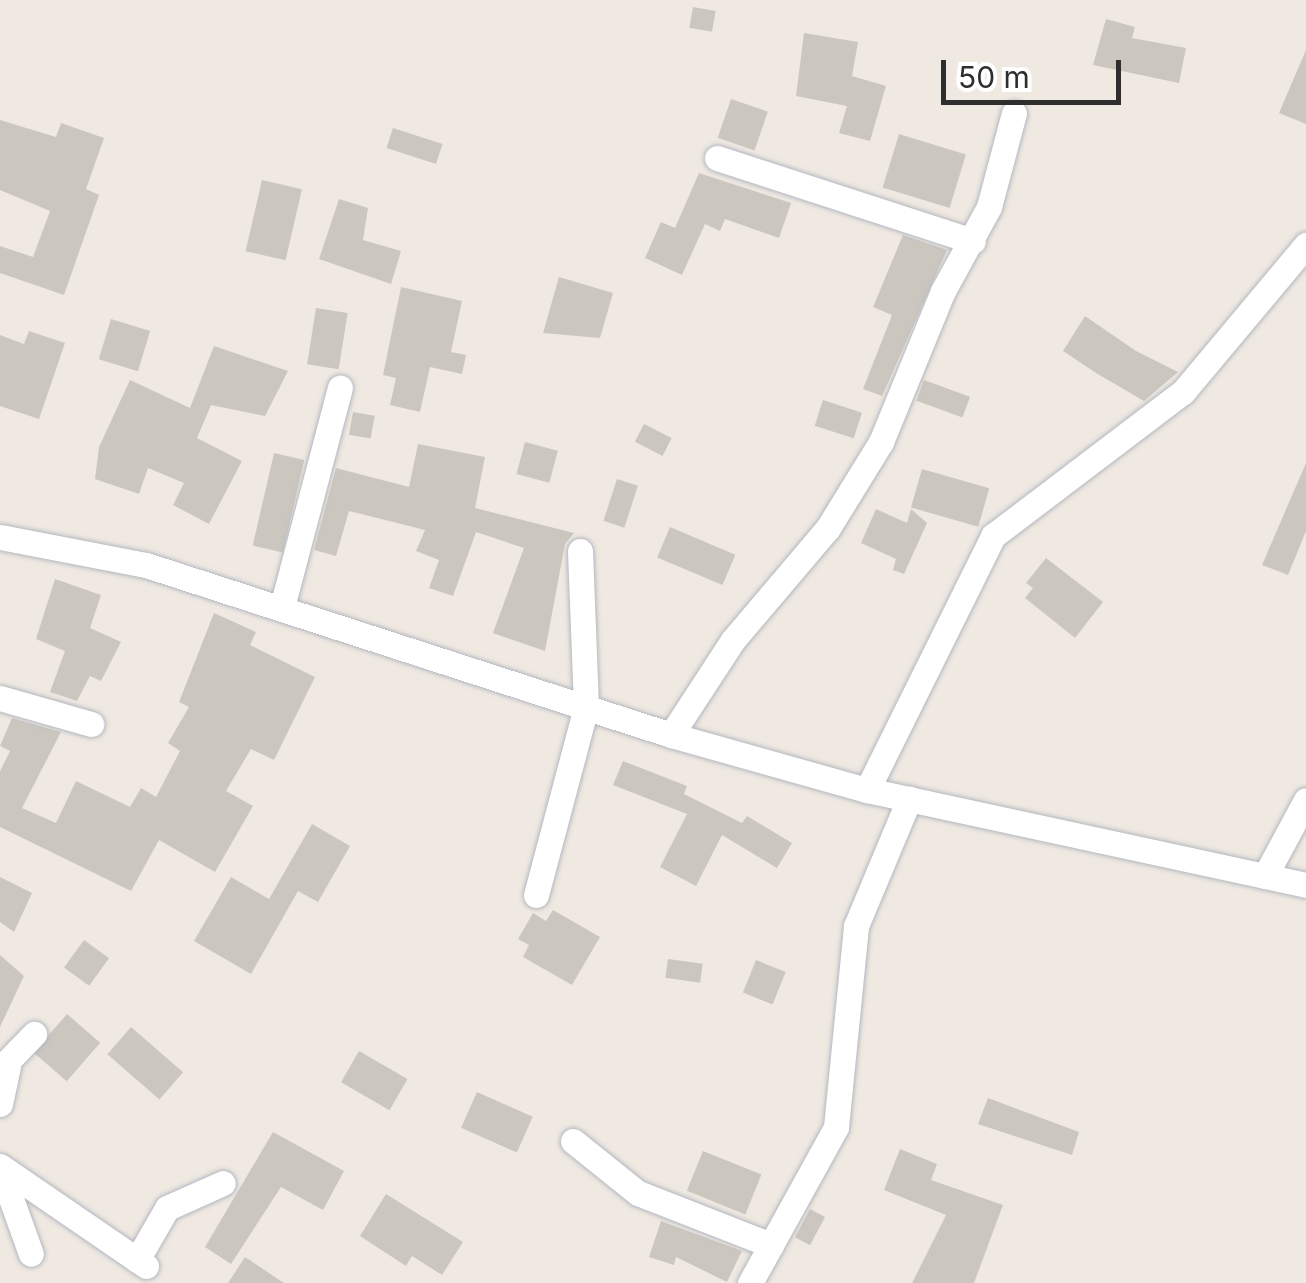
<!DOCTYPE html>
<html>
<head>
<meta charset="utf-8">
<style>
  body { margin:0 }
  #map { position:relative; width:1306px; height:1283px; overflow:hidden; background:#efe9e1; font-family:Inter,sans-serif }
  div>[style] { position:absolute }
  [style*='--x'] { left:calc(var(--x)*1px); top:calc(var(--y)*1px); width:calc(var(--w)*1px); rotate:calc(var(--a)*1deg) }
  .building>* { inset:0; background:#cbc7bf; transform-origin:0 0 }
  .roads { filter:drop-shadow(0 0 2px #b4b7c1) drop-shadow(0 0 2px #b4b7c1) }
  .minor>* { height:25px; margin:-12.5px; padding:0 12.5px; transform-origin:12.5px; border-radius:12.5px; background:#fff }
  span { translate:-50% -50%; white-space:nowrap; text-align:center; line-height:1.15; -webkit-text-stroke:10px #fff; paint-order:stroke }
  .scale { position:absolute; left:941px; top:60px; width:180px; height:45px; box-sizing:border-box; border:5px solid #2e2e2e; border-top:0; padding-left:12px; font-size:30px; line-height:35px; white-space:nowrap; color:#2e2e2e; -webkit-text-stroke:8px #fff; paint-order:stroke }
</style>
</head>
<body>
<div id="map">
  <div class="building">
    <div style="left:693px;top:7px;width:23px;height:21px;rotate:10deg"></div>
    <div style="clip-path:polygon(1106px 19px,1135px 27px,1132px 38px,1186px 48px,1179px 83px,1093px 65px)"></div>
    <div style="clip-path:polygon(804px 33px,858px 42px,852px 76px,886px 86px,870px 141px,839px 133px,847px 106px,796px 96px)"></div>
    <div style="clip-path:polygon(1306px 50px,1306px 124px,1279px 113px)"></div>
    <div style="left:731px;top:99px;width:39px;height:41px;rotate:19deg"></div>
    <div style="clip-path:polygon(0 120px,56px 137px,61px 123px,104px 138px,86px 189px,99px 195px,64px 295px,0 273px,0 246px,33px 257px,50px 211px,0 190px)"></div>
    <div style="left:393px;top:128px;width:52px;height:21px;rotate:18deg"></div>
    <div style="left:899px;top:134px;width:70px;height:56px;rotate:17deg"></div>
    <div style="clip-path:polygon(699px 173px,791px 203px,779px 238px,725px 219px,720px 231px,705px 224px,682px 275px,645px 258px,661px 222px,675px 228px)"></div>
    <div style="left:262px;top:180px;width:41px;height:73px;rotate:13deg"></div>
    <div style="clip-path:polygon(339px 199px,368px 208px,363px 240px,401px 251px,391px 284px,319px 259px)"></div>
    <div style="clip-path:polygon(903px 235px,947px 250px,882px 396px,863px 389px,892px 315px,873px 307px)"></div>
    <div style="clip-path:polygon(559px 277px,613px 293px,600px 338px,543px 333px)"></div>
    <div style="clip-path:polygon(401px 287px,462px 301px,451px 352px,466px 355px,462px 374px,430px 367px,420px 412px,390px 405px,396px 378px,383px 375px)"></div>
    <div style="left:316px;top:308px;width:32px;height:57px;rotate:9deg"></div>
    <div style="clip-path:polygon(1085px 316px,1136px 351px,1178px 372px,1144px 401px,1096px 373px,1063px 351px)"></div>
    <div style="left:111px;top:319px;width:41px;height:42px;rotate:17deg"></div>
    <div style="clip-path:polygon(29px 331px,65px 343px,39px 419px,0 406px,0 335px,24px 344px)"></div>
    <div style="clip-path:polygon(214px 346px,288px 371px,265px 416px,211px 405px,197px 438px,242px 461px,209px 524px,173px 505px,184px 483px,148px 468px,139px 494px,95px 479px,99px 447px,130px 380px,190px 408px)"></div>
    <div style="left:924px;top:380px;width:49px;height:22px;rotate:20deg"></div>
    <div style="left:823px;top:400px;width:41px;height:27px;rotate:18deg"></div>
    <div style="left:353px;top:412px;width:22px;height:23px;rotate:10deg"></div>
    <div style="left:644px;top:424px;width:31px;height:20px;rotate:27deg"></div>
    <div style="left:525px;top:442px;width:34px;height:33px;rotate:15deg"></div>
    <div style="clip-path:polygon(418px 444px,485px 457px,475px 508px,574px 533px,565px 544px,545px 651px,493px 633px,524px 548px,476px 532px,453px 596px,429px 588px,439px 560px,416px 551px,425px 530px,349px 511px,336px 556px,314px 550px,336px 468px,409px 487px)"></div>
    <div style="left:274px;top:453px;width:31px;height:95px;rotate:13deg"></div>
    <div style="clip-path:polygon(1306px 463px,1306px 531px,1288px 575px,1262px 565px)"></div>
    <div style="left:922px;top:469px;width:70px;height:40px;rotate:16deg"></div>
    <div style="left:617px;top:479px;width:22px;height:44px;rotate:18deg"></div>
    <div style="clip-path:polygon(876px 509px,907px 523px,911px 509px,927px 523px,904px 574px,893px 570px,896px 559px,861px 543px)"></div>
    <div style="left:670px;top:527px;width:71px;height:33px;rotate:23deg"></div>
    <div style="clip-path:polygon(1046px 558px,1103px 602px,1075px 638px,1025px 598px,1033px 588px,1026px 583px)"></div>
    <div style="clip-path:polygon(55px 579px,101px 595px,90px 628px,121px 642px,101px 681px,90px 676px,77px 701px,50px 692px,65px 651px,36px 639px)"></div>
    <div style="clip-path:polygon(214px 613px,256px 632px,250px 645px,315px 677px,274px 760px,251px 749px,226px 791px,253px 806px,215px 872px,159px 840px,131px 891px,0 827px,0 771px,10px 751px,0 746px,12px 718px,61px 732px,22px 808px,56px 823px,76px 781px,130px 807px,141px 788px,156px 797px,180px 751px,168px 743px,189px 707px,179px 702px)"></div>
    <div style="clip-path:polygon(623px 761px,687px 786px,684px 794px,742px 823px,747px 816px,792px 843px,777px 868px,722px 835px,696px 886px,660px 867px,687px 814px,613px 785px)"></div>
    <div style="clip-path:polygon(312px 824px,350px 846px,318px 902px,298px 891px,251px 974px,194px 941px,231px 877px,269px 899px)"></div>
    <div style="clip-path:polygon(0 877px,32px 893px,14px 932px,0 922px)"></div>
    <div style="clip-path:polygon(553px 910px,600px 937px,572px 985px,523px 957px,529px 945px,518px 939px,533px 913px,546px 921px)"></div>
    <div style="left:84px;top:940px;width:31px;height:34px;rotate:36deg"></div>
    <div style="clip-path:polygon(0 955px,24px 976px,0 1027px)"></div>
    <div style="left:668px;top:959px;width:35px;height:19px;rotate:8deg"></div>
    <div style="left:756px;top:960px;width:32px;height:35px;rotate:22deg"></div>
    <div style="left:67px;top:1014px;width:44px;height:51px;rotate:41deg"></div>
    <div style="left:131px;top:1027px;width:69px;height:36px;rotate:41deg"></div>
    <div style="left:359px;top:1051px;width:56px;height:36px;rotate:30deg"></div>
    <div style="left:477px;top:1092px;width:61px;height:39px;rotate:24deg"></div>
    <div style="clip-path:polygon(988px 1098px,1079px 1132px,1072px 1155px,978px 1124px)"></div>
    <div style="clip-path:polygon(273px 1132px,344px 1171px,323px 1210px,281px 1187px,231px 1264px,205px 1247px)"></div>
    <div style="clip-path:polygon(900px 1149px,937px 1164px,931px 1180px,1003px 1205px,974px 1283px,912px 1283px,946px 1215px,884px 1190px)"></div>
    <div style="left:703px;top:1151px;width:63px;height:43px;rotate:22deg"></div>
    <div style="clip-path:polygon(386px 1194px,463px 1242px,442px 1275px,412px 1256px,406px 1266px,360px 1236px)"></div>
    <div style="left:810px;top:1209px;width:17px;height:32px;rotate:28deg"></div>
    <div style="clip-path:polygon(661px 1221px,742px 1251px,727px 1282px,676px 1257px,674px 1265px,649px 1257px)"></div>
    <div style="clip-path:polygon(245px 1257px,284px 1283px,228px 1283px)"></div>
  </div>
  <div class="roads">
    <div class="minor">
      <div style="--x:717;--y:158;--w:269;--a:18"></div>
      <div style="--x:0;--y:537;--w:149;--a:10.9"></div>
      <div style="--x:146;--y:565;--w:552;--a:17.94"></div>
      <div style="--x:671;--y:735;--w:204;--a:15.7"></div>
      <div style="--x:867;--y:790;--w:449;--a:12.2"></div>
      <div style="--x:282;--y:607;--w:227;--a:-75.2"></div>
      <div style="--x:0;--y:698;--w:95;--a:15.9"></div>
      <div style="--x:671;--y:735;--w:113;--a:-56.9"></div>
      <div style="--x:733;--y:640;--w:147;--a:-49.7"></div>
      <div style="--x:828;--y:528;--w:101;--a:-58.4"></div>
      <div style="--x:881;--y:442;--w:163;--a:-67.7"></div>
      <div style="--x:943;--y:291;--w:96;--a:-61.3"></div>
      <div style="--x:989;--y:207;--w:97;--a:-75.1"></div>
      <div style="--x:867;--y:790;--w:284;--a:-63.6"></div>
      <div style="--x:993;--y:536;--w:238;--a:-37.2"></div>
      <div style="--x:1183;--y:392;--w:192;--a:-50.1"></div>
      <div style="--x:1265;--y:876;--w:86;--a:-61.7"></div>
      <div style="--x:536;--y:895;--w:195;--a:-75.1"></div>
      <div style="--x:586;--y:707;--w:156;--a:-92.2"></div>
      <div style="--x:0;--y:1069;--w:49;--a:-45.8"></div>
      <div style="--x:0;--y:1104;--w:39;--a:-78"></div>
      <div style="--x:573;--y:1141;--w:83;--a:38.7"></div>
      <div style="--x:638;--y:1193;--w:143;--a:21.4"></div>
      <div style="--x:0;--y:1166;--w:177;--a:34.4"></div>
      <div style="--x:0;--y:1168;--w:91;--a:70.2"></div>
      <div style="--x:137;--y:1260;--w:60;--a:-60"></div>
      <div style="--x:167;--y:1208;--w:61;--a:-24.1"></div>
      <div style="--x:750;--y:1283;--w:178;--a:-61.1"></div>
      <div style="--x:836;--y:1127;--w:202;--a:-84.3"></div>
      <div style="--x:856;--y:926;--w:138;--a:-67.3"></div>
    </div>
  </div>
  <div class="scale">50 m</div>
</div>
</body>
</html>
